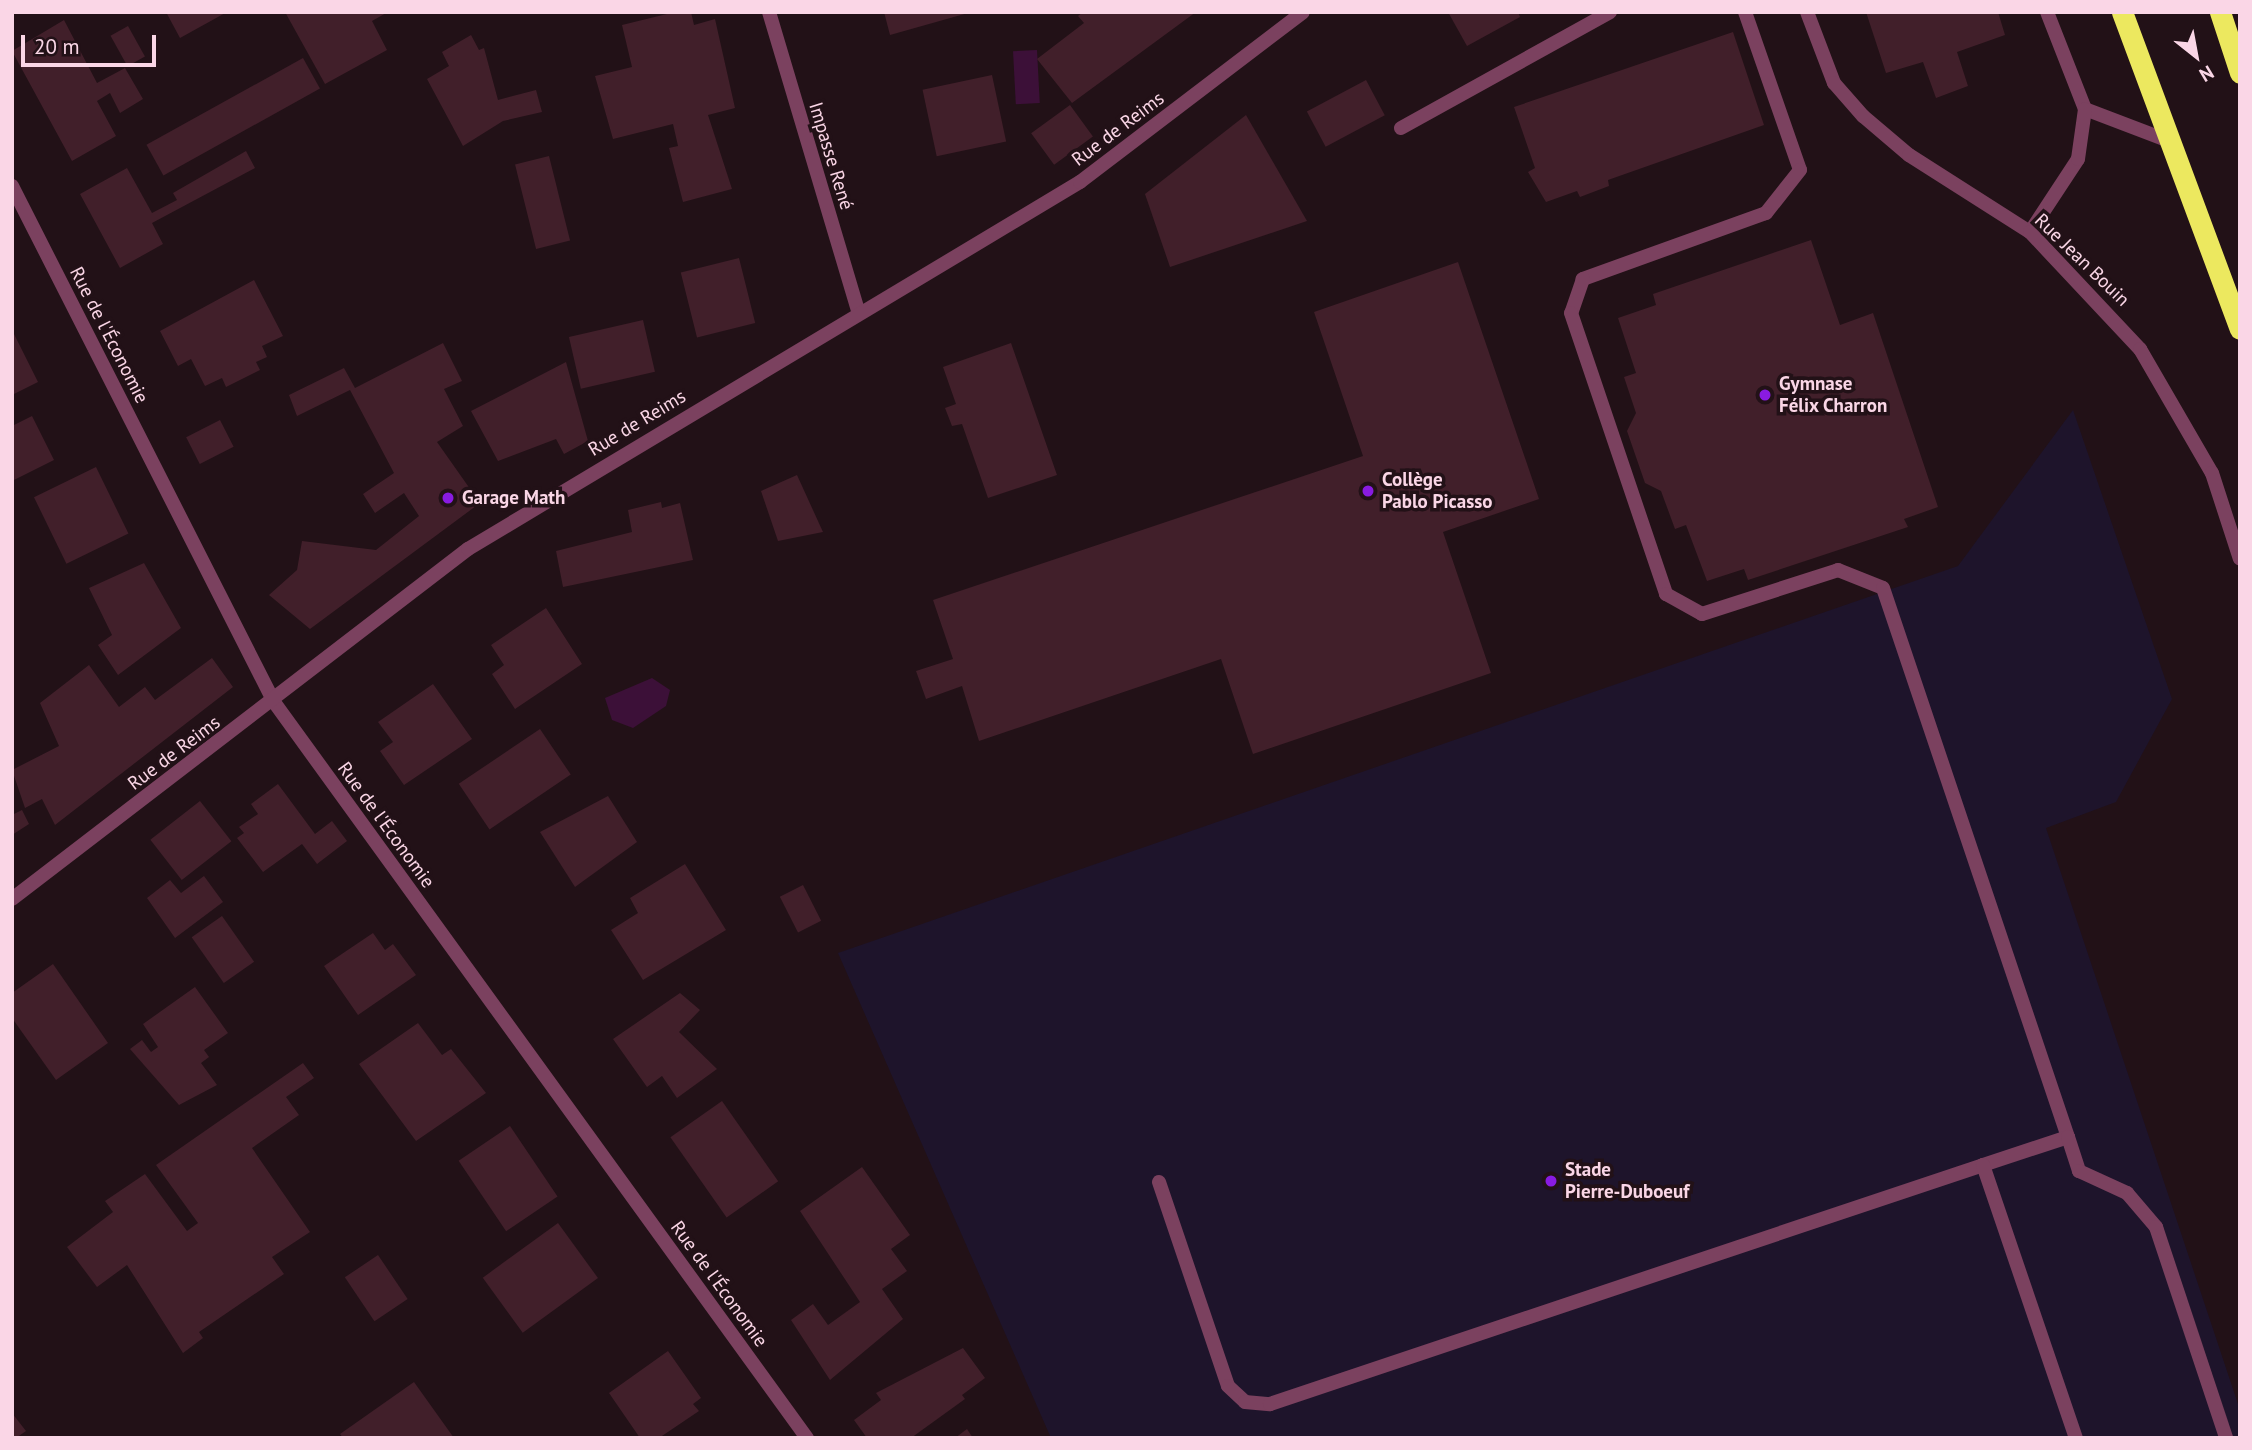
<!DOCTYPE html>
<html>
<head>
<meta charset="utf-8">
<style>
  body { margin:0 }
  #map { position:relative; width:2252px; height:1450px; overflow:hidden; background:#221117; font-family:"PT Sans",sans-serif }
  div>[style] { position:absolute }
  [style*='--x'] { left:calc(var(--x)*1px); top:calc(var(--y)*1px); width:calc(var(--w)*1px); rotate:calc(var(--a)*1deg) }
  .green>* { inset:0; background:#1e142b }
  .water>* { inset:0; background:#3c1038; transform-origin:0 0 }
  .building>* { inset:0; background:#411f2a; transform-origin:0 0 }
  .lane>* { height:14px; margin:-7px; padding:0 7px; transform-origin:7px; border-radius:7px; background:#7b415f }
  .street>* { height:14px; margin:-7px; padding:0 7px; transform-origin:7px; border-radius:7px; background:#7b415f }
  .highway>* { height:21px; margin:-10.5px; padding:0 10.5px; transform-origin:10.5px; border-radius:10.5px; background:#ece85f }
  .dots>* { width:19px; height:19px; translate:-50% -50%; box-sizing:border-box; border:4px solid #221117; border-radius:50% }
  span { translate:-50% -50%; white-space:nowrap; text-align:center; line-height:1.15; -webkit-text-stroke:7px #221117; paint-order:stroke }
  .street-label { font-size:19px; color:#fad6e6 }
  .poi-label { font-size:19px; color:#fad6e6; font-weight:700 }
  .left { translate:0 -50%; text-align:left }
  .frame { position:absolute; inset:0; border:14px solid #fad6e6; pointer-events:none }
  .north { position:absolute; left:2161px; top:21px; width:70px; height:70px; -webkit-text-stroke:5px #221117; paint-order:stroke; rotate:149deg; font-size:19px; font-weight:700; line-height:28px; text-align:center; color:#fad6e6 }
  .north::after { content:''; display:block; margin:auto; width:24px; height:32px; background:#fad6e6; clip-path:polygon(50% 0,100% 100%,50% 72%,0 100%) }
  .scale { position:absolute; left:21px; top:35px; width:135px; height:32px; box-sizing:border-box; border:4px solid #fad6e6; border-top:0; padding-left:9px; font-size:21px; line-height:24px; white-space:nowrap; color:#fad6e6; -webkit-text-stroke:5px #221117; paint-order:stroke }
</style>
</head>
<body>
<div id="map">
  <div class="green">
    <div style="clip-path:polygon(2073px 410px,2172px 699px,2116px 802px,2046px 828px,2240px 1410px,2240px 1438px,1051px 1438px,838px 953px,1958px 566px)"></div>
  </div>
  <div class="water">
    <div style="left:1037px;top:50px;width:53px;height:24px;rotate:87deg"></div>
    <div style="clip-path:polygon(652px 678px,670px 690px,666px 706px,633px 728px,612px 720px,605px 698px)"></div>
  </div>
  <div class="building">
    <div style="clip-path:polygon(166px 12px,227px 12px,180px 38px)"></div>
    <div style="clip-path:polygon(285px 12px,388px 12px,372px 21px,387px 50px,325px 84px)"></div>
    <div style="clip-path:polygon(675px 12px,691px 12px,694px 25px,715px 19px,735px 108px,708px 115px,732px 189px,683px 202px,669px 148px,678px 146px,673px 124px,613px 139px,595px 76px,632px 67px,622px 25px)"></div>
    <div style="clip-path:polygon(884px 12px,968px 12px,968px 13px,890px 35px)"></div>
    <div style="clip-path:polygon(1083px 12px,1196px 12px,1072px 103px,1037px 59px,1084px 23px,1078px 16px)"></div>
    <div style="clip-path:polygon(1448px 12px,1518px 12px,1520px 17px,1467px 46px)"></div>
    <div style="clip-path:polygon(1866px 12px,1998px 12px,2005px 35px,1957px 52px,1968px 86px,1936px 98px,1923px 62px,1886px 73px)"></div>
    <div style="clip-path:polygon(64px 20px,97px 83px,125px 68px,143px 99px,120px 113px,110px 93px,97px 101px,116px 136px,72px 161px,12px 51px)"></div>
    <div style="left:128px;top:26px;width:35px;height:20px;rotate:61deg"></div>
    <div style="clip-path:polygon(1733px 32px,1764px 125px,1608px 180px,1609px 186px,1580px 197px,1577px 191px,1546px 202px,1528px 172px,1535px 168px,1514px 107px)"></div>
    <div style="clip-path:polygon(471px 35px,479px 50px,484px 48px,498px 100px,536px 90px,542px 112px,503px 121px,463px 146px,427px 79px,449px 66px,442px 52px)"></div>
    <div style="left:303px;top:58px;width:35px;height:179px;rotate:61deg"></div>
    <div style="left:992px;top:75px;width:68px;height:71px;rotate:78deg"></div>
    <div style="left:1366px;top:80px;width:40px;height:67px;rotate:62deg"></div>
    <div style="left:1070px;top:105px;width:39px;height:48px;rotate:54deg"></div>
    <div style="clip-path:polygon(1246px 115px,1307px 221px,1170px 267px,1145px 194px)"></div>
    <div style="clip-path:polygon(246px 151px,255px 168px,152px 223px,163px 244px,120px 268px,80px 194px,127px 168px,152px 213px,177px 200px,173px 193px)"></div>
    <div style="left:549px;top:156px;width:87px;height:35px;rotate:76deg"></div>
    <div style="clip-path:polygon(1811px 240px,1840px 325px,1873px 313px,1938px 507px,1904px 519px,1908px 527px,1748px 580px,1744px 569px,1707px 581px,1686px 525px,1675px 529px,1661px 491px,1645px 483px,1627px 431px,1636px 413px,1624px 377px,1636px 373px,1618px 318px,1656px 305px,1653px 294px)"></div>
    <div style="left:739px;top:258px;width:67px;height:60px;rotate:76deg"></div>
    <div style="clip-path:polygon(1458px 262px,1539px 499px,1443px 532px,1491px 673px,1253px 754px,1221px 659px,979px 741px,962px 686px,926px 699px,916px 671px,953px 659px,933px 600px,1363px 456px,1314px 312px)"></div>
    <div style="clip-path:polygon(254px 280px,283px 336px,262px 346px,267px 357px,256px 362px,260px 370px,226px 387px,222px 378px,205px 386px,191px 359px,178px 366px,160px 331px)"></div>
    <div style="left:643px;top:320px;width:53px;height:76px;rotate:77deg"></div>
    <div style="clip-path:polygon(12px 330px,38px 382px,12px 395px)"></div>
    <div style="clip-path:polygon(443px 343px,462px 381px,444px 389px,463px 426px,437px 442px,480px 503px,310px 629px,269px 595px,297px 570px,302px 541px,376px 550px,419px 516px,404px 493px,375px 513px,363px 494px,394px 473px,350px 390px,297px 416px,289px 395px,344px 368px,355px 388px)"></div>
    <div style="clip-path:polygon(1011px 343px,1057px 475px,988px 498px,962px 424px,952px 426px,945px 408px,956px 404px,943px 367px)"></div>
    <div style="clip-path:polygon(566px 362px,588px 441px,564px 454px,556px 439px,498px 461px,471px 411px)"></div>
    <div style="clip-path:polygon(32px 416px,54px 460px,12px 481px,12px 426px)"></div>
    <div style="left:220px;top:420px;width:30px;height:38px;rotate:63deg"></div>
    <div style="left:96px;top:467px;width:74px;height:69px;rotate:64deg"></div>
    <div style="clip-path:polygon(797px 475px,823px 532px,778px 541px,761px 491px)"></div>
    <div style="clip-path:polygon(661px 502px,662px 508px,680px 503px,693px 560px,563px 587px,556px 551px,632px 532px,628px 510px)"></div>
    <div style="clip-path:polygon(144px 563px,181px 628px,118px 675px,98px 645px,112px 635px,89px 588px)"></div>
    <div style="clip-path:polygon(546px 608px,582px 664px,515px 709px,492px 674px,504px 665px,491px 645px)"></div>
    <div style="clip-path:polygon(212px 658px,233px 687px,55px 825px,42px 799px,25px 808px,12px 770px,59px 746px,40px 703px,89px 665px,119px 707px,145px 687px,155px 700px)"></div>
    <div style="clip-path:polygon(433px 684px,472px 739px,404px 785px,380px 751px,393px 742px,378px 722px)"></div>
    <div style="left:540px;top:729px;width:55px;height:98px;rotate:56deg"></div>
    <div style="clip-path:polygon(278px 784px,315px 834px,332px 821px,347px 841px,317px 864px,302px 844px,263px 872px,237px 838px,244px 833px,239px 827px,258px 814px,251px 804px)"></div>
    <div style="clip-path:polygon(608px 796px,637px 842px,575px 887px,540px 832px)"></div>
    <div style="left:200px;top:801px;width:51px;height:63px;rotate:52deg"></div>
    <div style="clip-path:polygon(22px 810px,29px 824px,12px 835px,12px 815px)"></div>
    <div style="clip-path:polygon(685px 864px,726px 930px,643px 980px,611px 930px,638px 913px,630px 898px)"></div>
    <div style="clip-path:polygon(204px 876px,223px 902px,175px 938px,147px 898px,170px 880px,181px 893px)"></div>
    <div style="left:803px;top:885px;width:40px;height:26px;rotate:63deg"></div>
    <div style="left:222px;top:916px;width:56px;height:37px;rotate:55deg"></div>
    <div style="clip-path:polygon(373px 933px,385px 950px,393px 944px,416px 975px,358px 1015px,324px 966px)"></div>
    <div style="clip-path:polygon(53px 964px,108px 1043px,56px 1080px,12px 1018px,12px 993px)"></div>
    <div style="clip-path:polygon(195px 987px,228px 1033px,204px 1050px,209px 1057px,201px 1063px,217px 1085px,179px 1105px,130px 1049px,142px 1040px,151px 1052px,158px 1047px,143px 1024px)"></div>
    <div style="clip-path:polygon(680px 993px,700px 1010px,679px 1032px,717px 1069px,677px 1098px,662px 1076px,647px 1087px,613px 1039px)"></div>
    <div style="clip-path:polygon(418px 1023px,442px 1055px,451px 1049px,486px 1093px,416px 1141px,359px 1064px)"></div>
    <div style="clip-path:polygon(303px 1063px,314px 1078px,286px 1097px,299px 1115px,252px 1148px,310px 1232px,272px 1257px,284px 1274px,199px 1332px,203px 1338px,183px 1353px,127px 1265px,97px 1287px,67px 1247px,113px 1212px,105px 1201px,145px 1174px,187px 1231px,198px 1223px,156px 1165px)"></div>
    <div style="left:722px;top:1101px;width:98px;height:63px;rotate:55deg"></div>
    <div style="left:510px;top:1126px;width:85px;height:62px;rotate:56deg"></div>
    <div style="clip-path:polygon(862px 1167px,910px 1235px,891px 1249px,907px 1271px,882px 1289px,903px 1319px,830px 1380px,791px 1320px,813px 1304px,828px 1325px,860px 1302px,800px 1211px)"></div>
    <div style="left:558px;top:1223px;width:68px;height:93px;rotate:54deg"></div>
    <div style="left:378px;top:1255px;width:53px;height:40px;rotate:56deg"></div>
    <div style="clip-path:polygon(963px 1348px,985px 1378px,962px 1395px,965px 1399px,911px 1438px,867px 1438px,854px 1420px,881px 1400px,876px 1393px)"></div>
    <div style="clip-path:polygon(668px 1351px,701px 1398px,693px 1404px,699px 1411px,659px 1438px,640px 1438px,609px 1393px)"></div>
    <div style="clip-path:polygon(414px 1382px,454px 1438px,343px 1438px,340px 1434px)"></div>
    <div style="clip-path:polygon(12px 1413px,26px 1431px,16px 1438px,12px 1438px)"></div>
    <div style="clip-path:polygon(967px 1429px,973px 1438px,955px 1438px)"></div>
  </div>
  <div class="lane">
    <div style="--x:1745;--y:12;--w:167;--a:70.8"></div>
    <div style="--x:1800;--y:170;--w:55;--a:128.3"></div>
    <div style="--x:1766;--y:213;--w:195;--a:160.2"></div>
    <div style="--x:1583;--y:279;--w:36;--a:109"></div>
    <div style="--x:1571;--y:313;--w:297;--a:71.3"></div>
    <div style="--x:1666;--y:594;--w:41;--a:29.1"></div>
    <div style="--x:1702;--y:614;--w:143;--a:-17.9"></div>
    <div style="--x:1838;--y:570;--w:48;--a:21.8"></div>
    <div style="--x:1883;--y:588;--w:579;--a:71.38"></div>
    <div style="--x:2068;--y:1137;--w:89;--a:161.8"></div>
    <div style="--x:2047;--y:12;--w:104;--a:68.6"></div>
    <div style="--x:2085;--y:109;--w:85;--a:20.8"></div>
    <div style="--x:1401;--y:128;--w:239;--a:-29"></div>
    <div style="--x:2030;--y:232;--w:87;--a:-56.7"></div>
    <div style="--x:2078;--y:159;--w:50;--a:-82"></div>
    <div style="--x:2068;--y:1137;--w:36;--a:72"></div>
    <div style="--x:2079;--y:1171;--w:53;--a:24.6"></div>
    <div style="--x:2127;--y:1193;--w:45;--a:49.5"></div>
    <div style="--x:2156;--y:1227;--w:222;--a:71.6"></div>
    <div style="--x:1159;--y:1182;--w:215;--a:71.3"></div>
    <div style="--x:1228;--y:1386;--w:23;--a:43"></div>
    <div style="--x:1245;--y:1402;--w:25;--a:5"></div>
    <div style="--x:1270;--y:1404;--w:752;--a:-18.53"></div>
    <div style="--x:1983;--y:1165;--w:288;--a:71.2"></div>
  </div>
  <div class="street">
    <div style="--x:769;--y:12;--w:312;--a:73.4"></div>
    <div style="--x:1807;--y:12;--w:76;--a:69.2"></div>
    <div style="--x:1834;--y:83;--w:44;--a:48.7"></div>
    <div style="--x:1863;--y:116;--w:60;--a:40.3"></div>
    <div style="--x:1909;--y:155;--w:143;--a:32.5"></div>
    <div style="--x:2030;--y:232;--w:161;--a:46.8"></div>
    <div style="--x:2140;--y:349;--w:143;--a:59.9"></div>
    <div style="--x:2212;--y:473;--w:90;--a:72"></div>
    <div style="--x:12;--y:186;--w:579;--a:63.08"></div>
    <div style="--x:274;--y:702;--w:909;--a:54.09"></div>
    <div style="--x:12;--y:899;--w:575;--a:-37.51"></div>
    <div style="--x:468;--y:549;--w:714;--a:-30.95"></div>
    <div style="--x:1080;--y:182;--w:280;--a:-37.3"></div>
  </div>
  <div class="highway">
    <div style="--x:2122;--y:12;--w:338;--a:69.6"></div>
    <div style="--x:2220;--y:12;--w:64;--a:71.8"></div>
  </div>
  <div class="dots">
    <div style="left:1765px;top:395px;background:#891be1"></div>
    <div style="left:1368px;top:491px;background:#891be1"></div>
    <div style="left:448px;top:498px;background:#891be1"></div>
    <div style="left:1551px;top:1181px;background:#891be1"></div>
  </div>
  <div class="street-label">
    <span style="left:1118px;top:129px;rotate:-37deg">Rue de Reims</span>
    <span style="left:831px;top:156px;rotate:73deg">Impasse René</span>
    <span style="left:2082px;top:260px;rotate:44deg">Rue Jean Bouin</span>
    <span style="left:109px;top:335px;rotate:63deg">Rue de l'Économie</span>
    <span style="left:637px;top:423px;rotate:-31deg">Rue de Reims</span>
    <span style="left:174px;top:753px;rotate:-37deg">Rue de Reims</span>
    <span style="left:386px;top:825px;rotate:54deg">Rue de l'Économie</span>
    <span style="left:719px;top:1284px;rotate:54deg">Rue de l'Économie</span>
  </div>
  <div class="poi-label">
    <span class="left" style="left:1779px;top:395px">Gymnase<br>Félix Charron</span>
    <span class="left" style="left:1382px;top:491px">Collège<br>Pablo Picasso</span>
    <span class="left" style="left:462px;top:498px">Garage Math</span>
    <span class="left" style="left:1565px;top:1181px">Stade<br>Pierre-Duboeuf</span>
  </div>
  <div class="frame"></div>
  <div class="north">N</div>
  <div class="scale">20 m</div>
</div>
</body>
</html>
